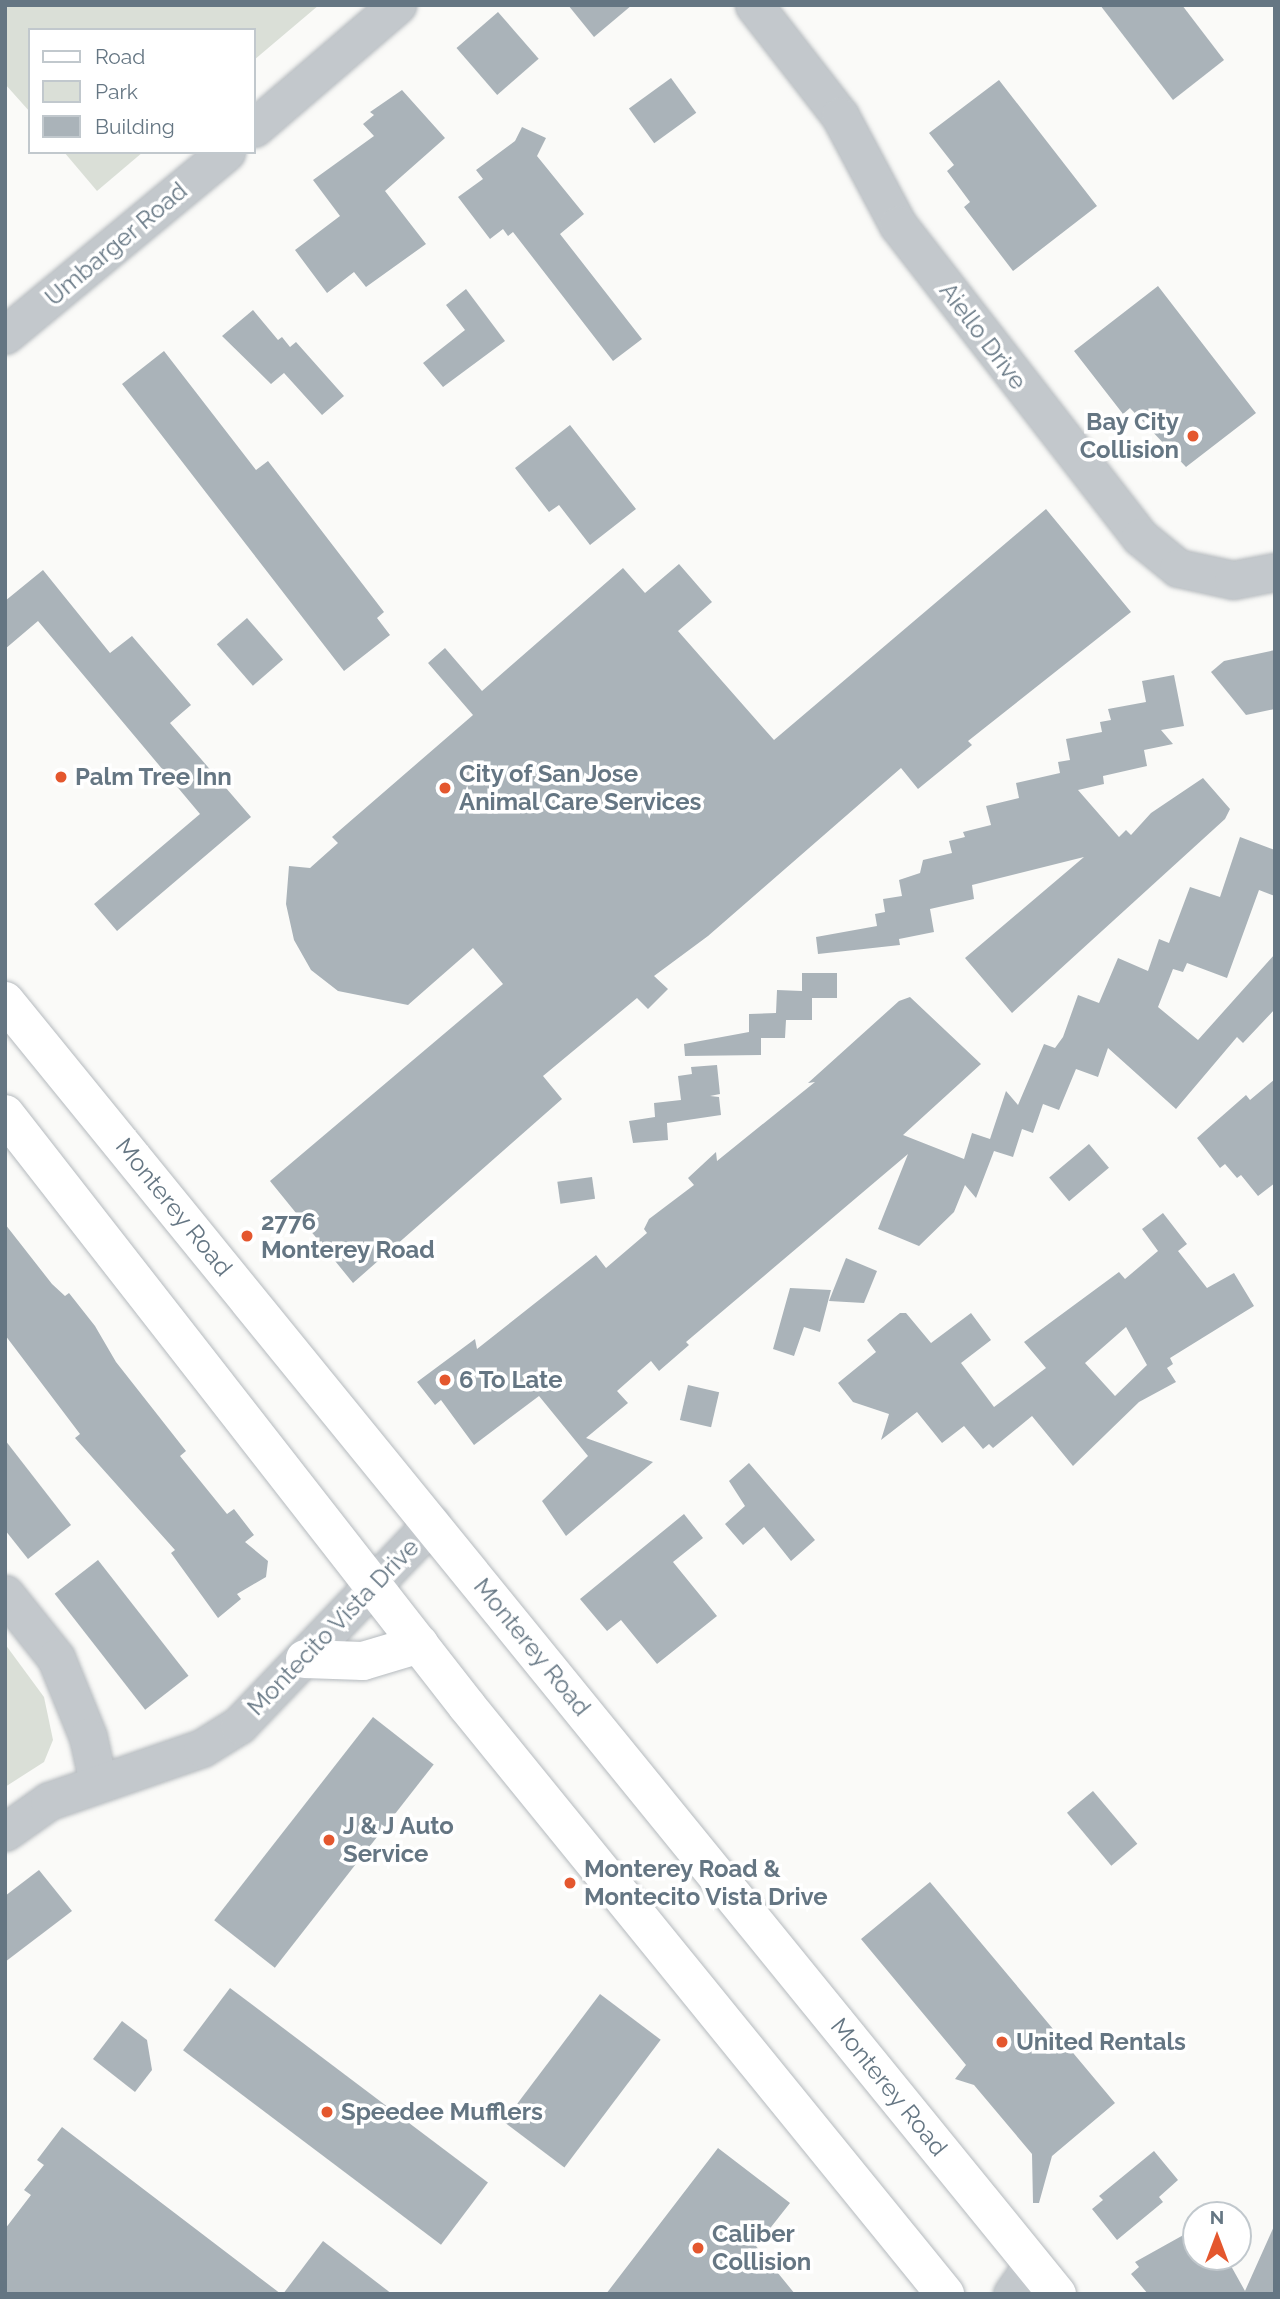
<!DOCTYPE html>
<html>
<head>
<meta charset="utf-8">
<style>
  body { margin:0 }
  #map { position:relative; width:1280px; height:2299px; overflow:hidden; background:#fafaf8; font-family:Raleway,sans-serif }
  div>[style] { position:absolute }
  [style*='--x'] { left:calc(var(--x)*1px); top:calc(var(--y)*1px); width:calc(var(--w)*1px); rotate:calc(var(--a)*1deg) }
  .green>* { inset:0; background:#dadfd7 }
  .building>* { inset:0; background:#aab3b9; transform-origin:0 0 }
  .roads { filter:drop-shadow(0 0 2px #b5babe) drop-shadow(0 0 2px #b5babe) }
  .minor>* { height:37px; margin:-18.5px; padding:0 18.5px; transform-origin:18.5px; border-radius:18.5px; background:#c3c8cc }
  .major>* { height:38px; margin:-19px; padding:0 19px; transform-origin:19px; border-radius:19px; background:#fff }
  .dots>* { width:19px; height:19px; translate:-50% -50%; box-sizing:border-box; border:4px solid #fff; border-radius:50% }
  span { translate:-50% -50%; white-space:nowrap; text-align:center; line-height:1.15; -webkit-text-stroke:7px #fff; paint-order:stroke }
  .street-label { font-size:24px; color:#657683 }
  .poi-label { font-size:24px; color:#657683; font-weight:700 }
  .right { translate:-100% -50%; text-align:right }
  .left { translate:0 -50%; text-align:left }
  .frame { position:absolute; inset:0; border:7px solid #657683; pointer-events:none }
  .legend { position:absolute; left:28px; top:28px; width:228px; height:126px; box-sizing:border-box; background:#fff; border:2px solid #c1c8cd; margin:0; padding:9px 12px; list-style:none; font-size:21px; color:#657683 }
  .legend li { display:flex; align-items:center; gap:14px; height:35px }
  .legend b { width:35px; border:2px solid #c1c8cd }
  .north { position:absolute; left:1182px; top:2201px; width:70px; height:70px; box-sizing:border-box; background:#fff; border:2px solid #c1c8cd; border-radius:50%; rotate:0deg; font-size:19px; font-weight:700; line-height:28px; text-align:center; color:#657683 }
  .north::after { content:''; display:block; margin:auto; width:24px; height:32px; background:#e4572e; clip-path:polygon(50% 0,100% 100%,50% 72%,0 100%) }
</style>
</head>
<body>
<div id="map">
  <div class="green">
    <div style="clip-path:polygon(5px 5px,319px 5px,254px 60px,254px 30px,30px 30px,30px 112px,5px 84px)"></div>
    <div style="clip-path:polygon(64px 152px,143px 152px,97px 191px)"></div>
    <div style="clip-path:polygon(5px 1644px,44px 1697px,53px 1740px,44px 1762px,5px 1787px)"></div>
  </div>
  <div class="building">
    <div style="clip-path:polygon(568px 5px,632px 5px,594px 37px)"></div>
    <div style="clip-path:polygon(1100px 5px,1182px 5px,1224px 60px,1173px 100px)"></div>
    <div style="left:498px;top:12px;width:62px;height:55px;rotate:49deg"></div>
    <div style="left:671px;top:78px;width:43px;height:52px;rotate:54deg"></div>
    <div style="clip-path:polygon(999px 80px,1097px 206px,1013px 271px,964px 207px,970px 202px,947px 171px,954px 165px,929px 133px)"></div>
    <div style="clip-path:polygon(402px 90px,445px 138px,385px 191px,426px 244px,366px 287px,354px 272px,327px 293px,295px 250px,340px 216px,313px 180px,374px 136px,363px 124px,374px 115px,370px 112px)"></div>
    <div style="clip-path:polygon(522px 127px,546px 138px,537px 156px,584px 214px,560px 234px,642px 339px,613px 361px,513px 232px,508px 236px,503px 229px,490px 239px,458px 197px,483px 179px,476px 170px,515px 141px)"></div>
    <div style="clip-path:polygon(1158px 286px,1256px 413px,1186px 467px,1130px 408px,1123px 414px,1074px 351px)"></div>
    <div style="clip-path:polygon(466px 289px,505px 341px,443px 387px,423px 363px,465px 330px,446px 305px)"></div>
    <div style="clip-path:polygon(253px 310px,278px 340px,282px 337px,290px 347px,296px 342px,344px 396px,322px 415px,284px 373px,271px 384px,222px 336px)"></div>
    <div style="clip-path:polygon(164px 351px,256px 470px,268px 461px,384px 612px,377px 618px,390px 635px,344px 671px,122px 384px)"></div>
    <div style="clip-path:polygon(570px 425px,636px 509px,590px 545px,559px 505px,549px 512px,515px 468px)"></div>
    <div style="clip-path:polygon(1046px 509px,1131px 612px,968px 741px,972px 745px,918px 789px,901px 768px,708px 936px,654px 976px,668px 989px,648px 1009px,637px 998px,543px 1076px,562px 1099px,353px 1283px,270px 1181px,503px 984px,473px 948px,408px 1005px,338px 991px,311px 970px,294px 940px,286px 904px,289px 866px,310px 868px,338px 843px,332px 837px,473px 715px,428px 663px,445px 648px,482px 691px,623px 568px,645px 593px,679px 564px,712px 602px,678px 631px,774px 740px)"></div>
    <div style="clip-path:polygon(43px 570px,110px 653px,132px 636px,191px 705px,170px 723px,251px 817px,117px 931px,94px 904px,200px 814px,38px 621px,5px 649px,5px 601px)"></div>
    <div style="left:247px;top:618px;width:55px;height:40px;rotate:49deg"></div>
    <div style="clip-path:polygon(1275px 650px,1275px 709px,1246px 715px,1211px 672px,1224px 661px)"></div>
    <div style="clip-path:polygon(1174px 675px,1184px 726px,1161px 730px,1173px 744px,1144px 750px,1147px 766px,1103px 776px,1104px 784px,1078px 790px,1119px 837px,1126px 830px,1131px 835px,1151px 813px,1203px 778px,1230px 809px,1225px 819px,1012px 1013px,965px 958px,1084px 857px,972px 885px,974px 899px,930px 909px,934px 932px,899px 939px,900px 945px,818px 954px,816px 937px,877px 926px,875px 914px,885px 912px,883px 899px,902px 896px,899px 880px,920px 873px,923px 860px,952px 853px,949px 841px,965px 837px,963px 832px,991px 825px,986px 806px,1019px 798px,1016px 783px,1060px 773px,1058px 762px,1070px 760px,1066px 739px,1102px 732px,1100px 722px,1111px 720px,1108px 709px,1146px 702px,1142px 681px)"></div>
    <div style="clip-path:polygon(1240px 837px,1275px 850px,1275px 896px,1259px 890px,1227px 978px,1187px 963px,1183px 972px,1173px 969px,1158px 1007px,1198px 1040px,1275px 954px,1275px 1009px,1243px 1043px,1237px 1037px,1176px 1109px,1108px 1048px,1098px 1077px,1076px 1069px,1059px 1110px,1043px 1104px,1033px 1133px,1022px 1129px,1013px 1157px,994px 1151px,976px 1198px,965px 1185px,954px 1212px,919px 1246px,878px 1229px,908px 1154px,686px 1342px,689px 1345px,659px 1371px,651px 1361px,617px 1391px,628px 1403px,586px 1438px,653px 1462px,566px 1536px,542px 1501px,588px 1456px,539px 1396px,474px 1445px,441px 1400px,435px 1405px,417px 1382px,475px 1339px,477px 1349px,596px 1255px,606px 1268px,647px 1233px,644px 1229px,649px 1219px,694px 1185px,688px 1178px,716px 1152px,717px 1161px,815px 1082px,808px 1083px,899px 1001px,910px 997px,981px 1064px,903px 1135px,964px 1159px,972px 1133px,990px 1139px,1006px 1091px,1018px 1105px,1044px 1044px,1055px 1048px,1063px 1037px,1078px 995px,1099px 1003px,1118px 958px,1148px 971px,1159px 939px,1169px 943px,1190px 887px,1220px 897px)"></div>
    <div style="clip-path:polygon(802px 973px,837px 973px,837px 998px,812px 998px,812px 1020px,786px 1020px,785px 1038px,761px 1038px,761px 1055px,685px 1056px,684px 1044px,749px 1032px,749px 1014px,776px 1013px,777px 990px,802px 991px)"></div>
    <div style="clip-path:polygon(717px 1065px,720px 1094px,710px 1096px,719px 1097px,721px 1115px,667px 1123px,668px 1140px,633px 1143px,629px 1121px,655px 1117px,654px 1103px,681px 1100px,678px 1076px,692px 1074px,691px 1067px)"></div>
    <div style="clip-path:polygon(1275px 1079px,1275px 1183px,1258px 1196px,1241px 1175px,1237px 1178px,1225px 1164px,1220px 1168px,1197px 1138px,1246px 1095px,1250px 1100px)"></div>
    <div style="left:1089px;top:1144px;width:31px;height:52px;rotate:50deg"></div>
    <div style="left:592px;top:1177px;width:22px;height:35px;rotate:82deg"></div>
    <div style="clip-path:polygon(evenodd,1163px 1213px,1187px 1244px,1178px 1251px,1207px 1288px,1234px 1273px,1254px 1306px,1170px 1358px,1173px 1364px,1167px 1368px,1176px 1382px,1139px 1402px,1073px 1466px,1032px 1416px,993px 1448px,989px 1444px,983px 1449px,964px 1426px,942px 1443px,917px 1412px,881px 1440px,889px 1414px,853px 1402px,838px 1383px,876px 1352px,867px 1340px,900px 1313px,906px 1313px,931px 1343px,971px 1313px,991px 1340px,961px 1363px,994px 1407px,1046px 1368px,1024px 1342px,1119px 1272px,1125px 1279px,1158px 1251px,1142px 1229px,1163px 1213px,1126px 1327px,1147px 1365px,1115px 1396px,1085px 1363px,1126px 1327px)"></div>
    <div style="clip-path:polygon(5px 1224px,52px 1284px,65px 1296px,69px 1293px,95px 1326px,116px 1362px,186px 1451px,180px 1456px,227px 1514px,234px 1509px,254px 1535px,245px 1542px,268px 1561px,266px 1577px,237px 1594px,241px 1599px,218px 1618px,171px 1553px,175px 1550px,75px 1438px,80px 1434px,5px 1335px)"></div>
    <div style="clip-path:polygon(846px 1258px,877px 1271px,864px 1303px,829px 1301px)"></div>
    <div style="clip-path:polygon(790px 1288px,831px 1290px,820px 1332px,804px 1327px,794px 1356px,773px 1349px)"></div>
    <div style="left:688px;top:1385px;width:32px;height:36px;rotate:13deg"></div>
    <div style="clip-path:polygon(5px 1440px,71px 1525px,28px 1559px,5px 1530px)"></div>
    <div style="clip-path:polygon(749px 1463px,815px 1540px,791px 1561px,764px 1527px,743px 1545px,725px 1524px,745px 1506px,729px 1481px)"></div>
    <div style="clip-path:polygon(684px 1514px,703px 1538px,673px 1562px,717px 1616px,657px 1664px,621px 1620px,607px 1631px,580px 1599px)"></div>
    <div style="left:98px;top:1560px;width:147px;height:55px;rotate:52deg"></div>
    <div style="left:373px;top:1717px;width:77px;height:258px;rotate:38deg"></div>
    <div style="left:1093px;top:1791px;width:69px;height:34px;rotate:50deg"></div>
    <div style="clip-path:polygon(39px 1870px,72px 1911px,5px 1962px,5px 1896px)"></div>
    <div style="clip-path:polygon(930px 1882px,1115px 2103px,1052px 2156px,1039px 2203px,1033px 2203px,1032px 2154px,974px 2085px,955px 2079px,966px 2065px,861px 1939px)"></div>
    <div style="left:230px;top:1988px;width:323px;height:78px;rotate:37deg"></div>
    <div style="left:600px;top:1994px;width:76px;height:160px;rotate:37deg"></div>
    <div style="clip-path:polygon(122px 2021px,147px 2040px,152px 2070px,135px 2092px,93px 2059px)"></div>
    <div style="clip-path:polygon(62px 2127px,281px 2294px,5px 2294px,5px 2229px,31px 2195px,24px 2190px,44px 2165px,37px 2160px)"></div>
    <div style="clip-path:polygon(718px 2148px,790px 2203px,756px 2246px,795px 2294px,606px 2294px)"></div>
    <div style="clip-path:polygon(1154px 2151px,1178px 2180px,1159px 2197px,1163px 2202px,1117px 2240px,1092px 2209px,1103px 2200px,1099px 2196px)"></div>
    <div style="clip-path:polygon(1275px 2224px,1275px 2294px,1148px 2294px,1131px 2274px,1139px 2267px,1135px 2262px,1196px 2228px,1196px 2257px,1226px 2257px,1245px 2291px)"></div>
    <div style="clip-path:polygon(323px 2241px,392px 2294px,283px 2294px)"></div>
  </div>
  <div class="roads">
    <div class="minor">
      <div style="--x:754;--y:5;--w:140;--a:52.2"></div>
      <div style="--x:840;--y:116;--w:123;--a:62"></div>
      <div style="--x:898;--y:225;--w:395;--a:52.2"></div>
      <div style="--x:1140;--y:537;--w:49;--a:39.2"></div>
      <div style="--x:1178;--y:568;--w:56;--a:12.3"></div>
      <div style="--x:1233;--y:580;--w:43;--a:-10.8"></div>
      <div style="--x:254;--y:128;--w:189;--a:-40.7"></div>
      <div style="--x:5;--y:335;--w:287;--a:-39.6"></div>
      <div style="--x:5;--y:1594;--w:82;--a:51.4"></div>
      <div style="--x:56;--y:1658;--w:85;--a:67.9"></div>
      <div style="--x:88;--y:1737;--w:46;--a:77.5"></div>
      <div style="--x:5;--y:1832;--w:54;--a:-35.2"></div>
      <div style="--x:49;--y:1801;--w:162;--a:-19.1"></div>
      <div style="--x:202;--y:1748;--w:44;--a:-31.9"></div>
      <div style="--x:239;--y:1725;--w:279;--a:-46.3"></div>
      <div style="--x:1012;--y:2294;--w:37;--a:-55"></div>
    </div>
    <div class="major">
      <div style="--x:5;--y:1001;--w:1667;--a:50.87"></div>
      <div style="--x:5;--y:1114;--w:751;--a:52.03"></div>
      <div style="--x:467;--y:1706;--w:758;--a:50.89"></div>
      <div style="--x:305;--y:1659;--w:58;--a:2"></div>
      <div style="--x:363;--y:1661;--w:59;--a:-16.6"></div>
    </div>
  </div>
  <div class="dots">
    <div style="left:1193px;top:436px;background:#e4572e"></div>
    <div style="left:61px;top:777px;background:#e4572e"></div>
    <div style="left:445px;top:788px;background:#e4572e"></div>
    <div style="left:247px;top:1236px;background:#e4572e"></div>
    <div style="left:445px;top:1380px;background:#e4572e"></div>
    <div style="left:329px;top:1840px;background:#e4572e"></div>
    <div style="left:570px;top:1883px;background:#e4572e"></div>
    <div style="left:1002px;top:2042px;background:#e4572e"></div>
    <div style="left:327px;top:2112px;background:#e4572e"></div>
    <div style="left:698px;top:2248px;background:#e4572e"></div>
  </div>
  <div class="street-label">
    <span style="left:116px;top:244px;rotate:-40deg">Umbarger Road</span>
    <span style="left:983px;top:336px;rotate:53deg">Aiello Drive</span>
    <span style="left:174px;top:1207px;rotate:51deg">Monterey Road</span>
    <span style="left:333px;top:1627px;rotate:-46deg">Montecito Vista Drive</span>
    <span style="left:532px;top:1647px;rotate:51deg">Monterey Road</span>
    <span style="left:889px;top:2087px;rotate:51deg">Monterey Road</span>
  </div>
  <div class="poi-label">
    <span class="right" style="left:1179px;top:436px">Bay City<br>Collision</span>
    <span class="left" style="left:459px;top:788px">City of San Jose<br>Animal Care Services</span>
    <span class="left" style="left:75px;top:777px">Palm Tree Inn</span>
    <span class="left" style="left:261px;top:1236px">2776<br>Monterey Road</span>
    <span class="left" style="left:459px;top:1380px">6 To Late</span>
    <span class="left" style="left:343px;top:1840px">J &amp; J Auto<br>Service</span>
    <span class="left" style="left:584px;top:1883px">Monterey Road &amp;<br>Montecito Vista Drive</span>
    <span class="left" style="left:1016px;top:2042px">United Rentals</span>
    <span class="left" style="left:341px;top:2112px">Speedee Mufflers</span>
    <span class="left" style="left:712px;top:2248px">Caliber<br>Collision</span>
  </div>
  <div class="frame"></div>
  <ul class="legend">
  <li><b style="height:9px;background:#fff"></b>Road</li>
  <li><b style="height:19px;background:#dadfd7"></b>Park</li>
  <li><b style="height:19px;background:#aab3b9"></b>Building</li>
  </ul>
  <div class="north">N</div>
</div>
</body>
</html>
